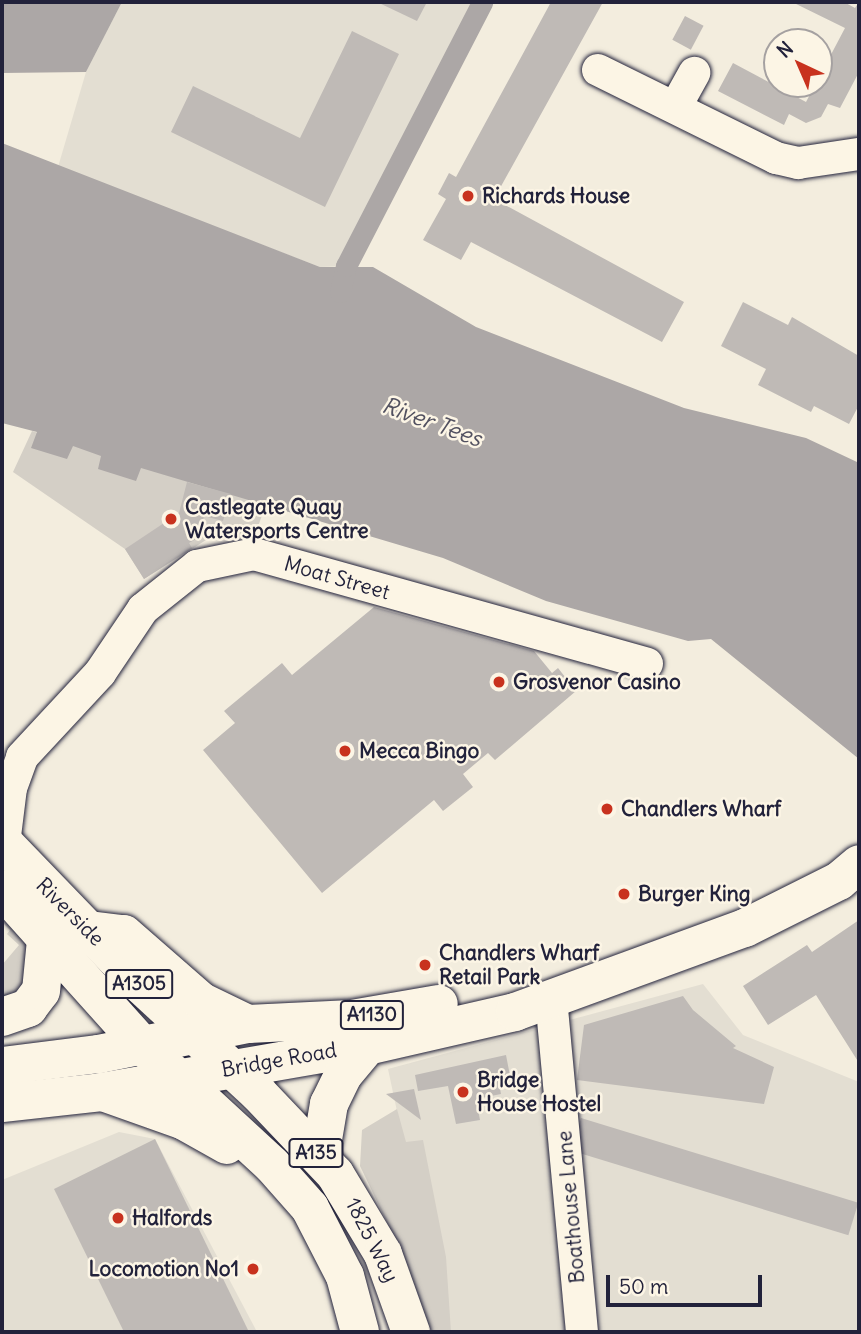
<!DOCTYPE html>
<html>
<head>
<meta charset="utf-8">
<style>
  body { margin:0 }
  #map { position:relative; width:861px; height:1334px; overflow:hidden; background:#f3edde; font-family:Delius,sans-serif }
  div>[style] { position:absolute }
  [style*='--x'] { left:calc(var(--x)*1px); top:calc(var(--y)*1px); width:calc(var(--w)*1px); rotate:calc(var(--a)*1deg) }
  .built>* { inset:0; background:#e3ded2 }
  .green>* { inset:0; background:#d4cfc6 }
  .water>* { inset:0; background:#aca7a6 }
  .canal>* { height:21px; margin:-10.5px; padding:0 10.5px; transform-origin:10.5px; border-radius:10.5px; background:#aca7a6 }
  .building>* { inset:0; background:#bfbab6; transform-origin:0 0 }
  .roads { filter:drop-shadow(0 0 2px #22223b) drop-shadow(0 0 2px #22223b) }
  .minor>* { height:32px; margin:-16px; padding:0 16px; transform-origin:16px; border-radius:16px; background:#fcf5e5 }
  .major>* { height:38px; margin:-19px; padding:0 19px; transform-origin:19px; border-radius:19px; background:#fcf5e5 }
  .dots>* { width:19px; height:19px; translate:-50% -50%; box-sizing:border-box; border:4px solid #fcf5e5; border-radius:50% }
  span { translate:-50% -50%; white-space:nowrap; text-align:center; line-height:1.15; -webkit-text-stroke:5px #fcf5e5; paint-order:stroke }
  .shield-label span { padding:2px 5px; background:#fcf5e5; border:2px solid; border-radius:5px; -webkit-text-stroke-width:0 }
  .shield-label { font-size:19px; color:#22223b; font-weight:700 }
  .poi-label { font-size:21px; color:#22223b; font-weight:700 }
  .left { translate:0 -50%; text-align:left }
  .right { translate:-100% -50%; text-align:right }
  .street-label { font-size:21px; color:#22223b }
  .water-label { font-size:23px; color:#525160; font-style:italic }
  .frame { position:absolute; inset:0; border:4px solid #22223b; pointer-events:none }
  .north { position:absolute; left:763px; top:28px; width:70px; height:70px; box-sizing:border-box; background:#fcf5e5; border:2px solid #a5a1a1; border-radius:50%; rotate:316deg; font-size:19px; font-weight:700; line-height:28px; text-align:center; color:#22223b }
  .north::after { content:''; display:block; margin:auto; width:24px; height:32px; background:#c8321e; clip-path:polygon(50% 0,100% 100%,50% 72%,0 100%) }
  .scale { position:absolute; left:606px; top:1275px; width:156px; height:32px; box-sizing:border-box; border:4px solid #22223b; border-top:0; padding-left:9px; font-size:21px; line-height:24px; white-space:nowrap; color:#22223b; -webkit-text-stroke:5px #fcf5e5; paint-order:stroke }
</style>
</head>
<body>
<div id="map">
  <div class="built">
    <div style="clip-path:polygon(122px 2px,477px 2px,346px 266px,320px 267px,58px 167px,86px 72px)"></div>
    <div style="clip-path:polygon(703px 984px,743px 1035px,859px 1082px,859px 1332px,444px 1332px,388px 1069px)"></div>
    <div style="clip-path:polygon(119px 1132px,155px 1139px,257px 1332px,2px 1332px,2px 1180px)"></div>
  </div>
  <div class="green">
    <div style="clip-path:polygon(32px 431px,266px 504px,255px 535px,206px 540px,144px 579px,125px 549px,13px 472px)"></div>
    <div style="clip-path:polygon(2px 911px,31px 949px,30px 982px,2px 1004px,2px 965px,19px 945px,7px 934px,10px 930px,2px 922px)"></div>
    <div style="clip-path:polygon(397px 1109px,406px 1142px,423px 1140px,446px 1257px,451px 1332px,424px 1332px,408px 1266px,360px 1166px,362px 1130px)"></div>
  </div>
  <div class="water">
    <div style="clip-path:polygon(2px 2px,122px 2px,86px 72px,2px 73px)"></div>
    <div style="clip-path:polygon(2px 143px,320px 267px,373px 267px,476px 327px,684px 408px,806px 438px,857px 462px,859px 759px,711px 639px,688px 641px,546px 601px,443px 558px,141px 468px,136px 481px,98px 469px,101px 456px,73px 446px,67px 459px,31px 448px,37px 432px,2px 423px)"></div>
  </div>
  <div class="canal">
    <div style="--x:340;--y:292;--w:27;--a:-77"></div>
    <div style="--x:346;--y:266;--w:297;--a:-62.7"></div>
  </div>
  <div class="building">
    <div style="clip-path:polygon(377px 2px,427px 2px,417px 21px)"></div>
    <div style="clip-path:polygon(551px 2px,603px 2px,494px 199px,684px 302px,662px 342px,471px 242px,461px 260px,423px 240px,446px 199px,438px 194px,449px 173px,456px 177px)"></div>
    <div style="clip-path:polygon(792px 2px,844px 2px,855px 8px,859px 2px,859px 72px,840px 108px,828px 104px,821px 117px,806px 123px,789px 114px,784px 125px,718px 91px,733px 63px,806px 102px,845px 28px)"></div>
    <div style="left:685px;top:16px;width:21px;height:27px;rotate:28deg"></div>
    <div style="clip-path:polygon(352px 31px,399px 54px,325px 207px,171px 132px,193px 86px,300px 138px)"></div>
    <div style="clip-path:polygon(743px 302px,788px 325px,792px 317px,859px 356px,859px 405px,849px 424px,814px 406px,811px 412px,758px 385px,766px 369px,721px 346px)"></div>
    <div style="clip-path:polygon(187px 482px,231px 494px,223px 521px,204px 516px,198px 538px,189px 543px,192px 548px,144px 579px,125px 549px,179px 513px)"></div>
    <div style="clip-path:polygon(374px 607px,534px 651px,552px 673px,558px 668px,576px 691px,495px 760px,488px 753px,463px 774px,473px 787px,443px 811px,434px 800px,322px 893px,203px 750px,235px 723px,224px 711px,282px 663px,292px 675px)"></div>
    <div style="clip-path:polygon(859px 920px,859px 1063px,816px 995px,768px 1025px,743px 986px,807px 945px,812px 952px)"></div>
    <div style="clip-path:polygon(683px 996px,693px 1010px,736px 1046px,733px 1048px,774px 1067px,764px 1104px,577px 1080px,584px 1025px)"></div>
    <div style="clip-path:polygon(506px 1055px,511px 1081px,499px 1083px,501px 1094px,476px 1099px,480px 1120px,456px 1124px,448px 1086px,418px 1091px,415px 1075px)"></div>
    <div style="clip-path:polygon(414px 1089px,421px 1120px,386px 1094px)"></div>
    <div style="left:581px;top:1118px;width:290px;height:34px;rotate:17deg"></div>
    <div style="clip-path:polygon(155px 1139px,249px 1332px,124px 1332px,54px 1189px)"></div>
  </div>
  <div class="roads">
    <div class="minor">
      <div style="--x:598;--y:70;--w:199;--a:26.3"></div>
      <div style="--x:776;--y:158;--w:23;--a:13"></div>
      <div style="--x:798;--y:163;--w:62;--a:-8.4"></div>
      <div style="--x:676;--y:106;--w:38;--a:-61"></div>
      <div style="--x:4;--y:844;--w:56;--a:-82.9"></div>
      <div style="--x:11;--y:788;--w:33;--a:-70"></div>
      <div style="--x:22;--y:757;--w:115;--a:-47.1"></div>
      <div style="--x:100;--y:673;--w:77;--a:-56.1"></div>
      <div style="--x:143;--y:609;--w:69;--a:-38.5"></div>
      <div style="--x:197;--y:566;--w:58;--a:-11.9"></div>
      <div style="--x:254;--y:554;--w:408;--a:15.6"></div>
      <div style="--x:551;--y:998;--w:335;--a:84.7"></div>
    </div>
    <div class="major">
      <div style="--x:2;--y:841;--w:200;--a:46"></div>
      <div style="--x:141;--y:985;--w:159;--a:42.7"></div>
      <div style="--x:258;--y:1093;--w:112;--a:46.5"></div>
      <div style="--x:335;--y:1174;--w:93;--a:59"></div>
      <div style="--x:383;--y:1254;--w:83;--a:70.3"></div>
      <div style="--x:2;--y:889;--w:210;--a:48.1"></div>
      <div style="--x:142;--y:1045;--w:177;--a:42.7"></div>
      <div style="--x:272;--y:1165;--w:57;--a:48.5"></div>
      <div style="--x:310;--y:1208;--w:76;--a:62.8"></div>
      <div style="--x:345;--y:1276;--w:58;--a:75"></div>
      <div style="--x:89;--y:930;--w:35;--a:7"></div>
      <div style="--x:124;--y:934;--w:103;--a:41.1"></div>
      <div style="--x:202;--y:1002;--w:51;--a:25.6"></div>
      <div style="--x:2;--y:1017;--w:28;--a:-19"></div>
      <div style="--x:28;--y:1008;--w:21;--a:-53"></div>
      <div style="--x:41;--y:991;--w:51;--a:-84.4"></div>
      <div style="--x:2;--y:1066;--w:98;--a:-7.1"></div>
      <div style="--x:99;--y:1054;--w:152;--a:-11.4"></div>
      <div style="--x:248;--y:1024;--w:104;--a:-2.8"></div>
      <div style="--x:352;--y:1019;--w:88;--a:-9.8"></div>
      <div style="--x:106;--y:1093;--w:83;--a:19.7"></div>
      <div style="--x:184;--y:1121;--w:49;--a:29.2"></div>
      <div style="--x:2;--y:1103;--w:100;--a:-6.3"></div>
      <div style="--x:101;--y:1092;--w:270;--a:-9.8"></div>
      <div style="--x:367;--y:1046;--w:152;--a:-12.9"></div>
      <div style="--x:515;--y:1012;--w:245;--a:-20.1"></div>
      <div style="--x:745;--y:928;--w:105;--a:-26.6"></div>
      <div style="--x:839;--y:881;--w:26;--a:-40"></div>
      <div style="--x:320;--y:1157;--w:54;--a:-80.4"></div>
      <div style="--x:329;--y:1104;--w:32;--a:-64"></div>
      <div style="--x:343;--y:1075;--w:38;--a:-50"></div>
    </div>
  </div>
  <div class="dots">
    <div style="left:468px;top:196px;background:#c8321e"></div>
    <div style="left:171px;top:519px;background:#c8321e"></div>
    <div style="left:499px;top:682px;background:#c8321e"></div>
    <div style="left:345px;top:751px;background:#c8321e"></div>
    <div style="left:607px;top:809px;background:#c8321e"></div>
    <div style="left:624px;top:894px;background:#c8321e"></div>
    <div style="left:425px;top:965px;background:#c8321e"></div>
    <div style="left:463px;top:1092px;background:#c8321e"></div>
    <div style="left:118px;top:1218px;background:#c8321e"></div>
    <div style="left:253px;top:1269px;background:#c8321e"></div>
  </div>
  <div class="shield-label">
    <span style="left:139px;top:984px">A1305</span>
    <span style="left:372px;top:1015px">A1130</span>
    <span style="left:316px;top:1153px">A135</span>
  </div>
  <div class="poi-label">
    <span class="left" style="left:482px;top:196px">Richards House</span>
    <span class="left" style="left:185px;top:519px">Castlegate Quay<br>Watersports Centre</span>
    <span class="left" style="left:513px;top:682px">Grosvenor Casino</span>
    <span class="left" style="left:359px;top:751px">Mecca Bingo</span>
    <span class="left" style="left:621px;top:809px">Chandlers Wharf</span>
    <span class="left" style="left:638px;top:894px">Burger King</span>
    <span class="left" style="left:439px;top:965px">Chandlers Wharf<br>Retail Park</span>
    <span class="left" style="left:477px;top:1092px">Bridge<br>House Hostel</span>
    <span class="left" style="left:132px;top:1218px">Halfords</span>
    <span class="right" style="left:239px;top:1269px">Locomotion No1</span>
  </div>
  <div class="street-label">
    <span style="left:337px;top:578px;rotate:16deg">Moat Street</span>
    <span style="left:70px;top:912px;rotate:45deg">Riverside</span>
    <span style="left:279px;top:1060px;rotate:-10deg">Bridge Road</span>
    <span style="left:571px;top:1207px;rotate:-95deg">Boathouse Lane</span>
    <span style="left:372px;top:1240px;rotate:63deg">1825 Way</span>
  </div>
  <div class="water-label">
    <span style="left:432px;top:422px;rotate:20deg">River Tees</span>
  </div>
  <div class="frame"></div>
  <div class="north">N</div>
  <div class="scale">50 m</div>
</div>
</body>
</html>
